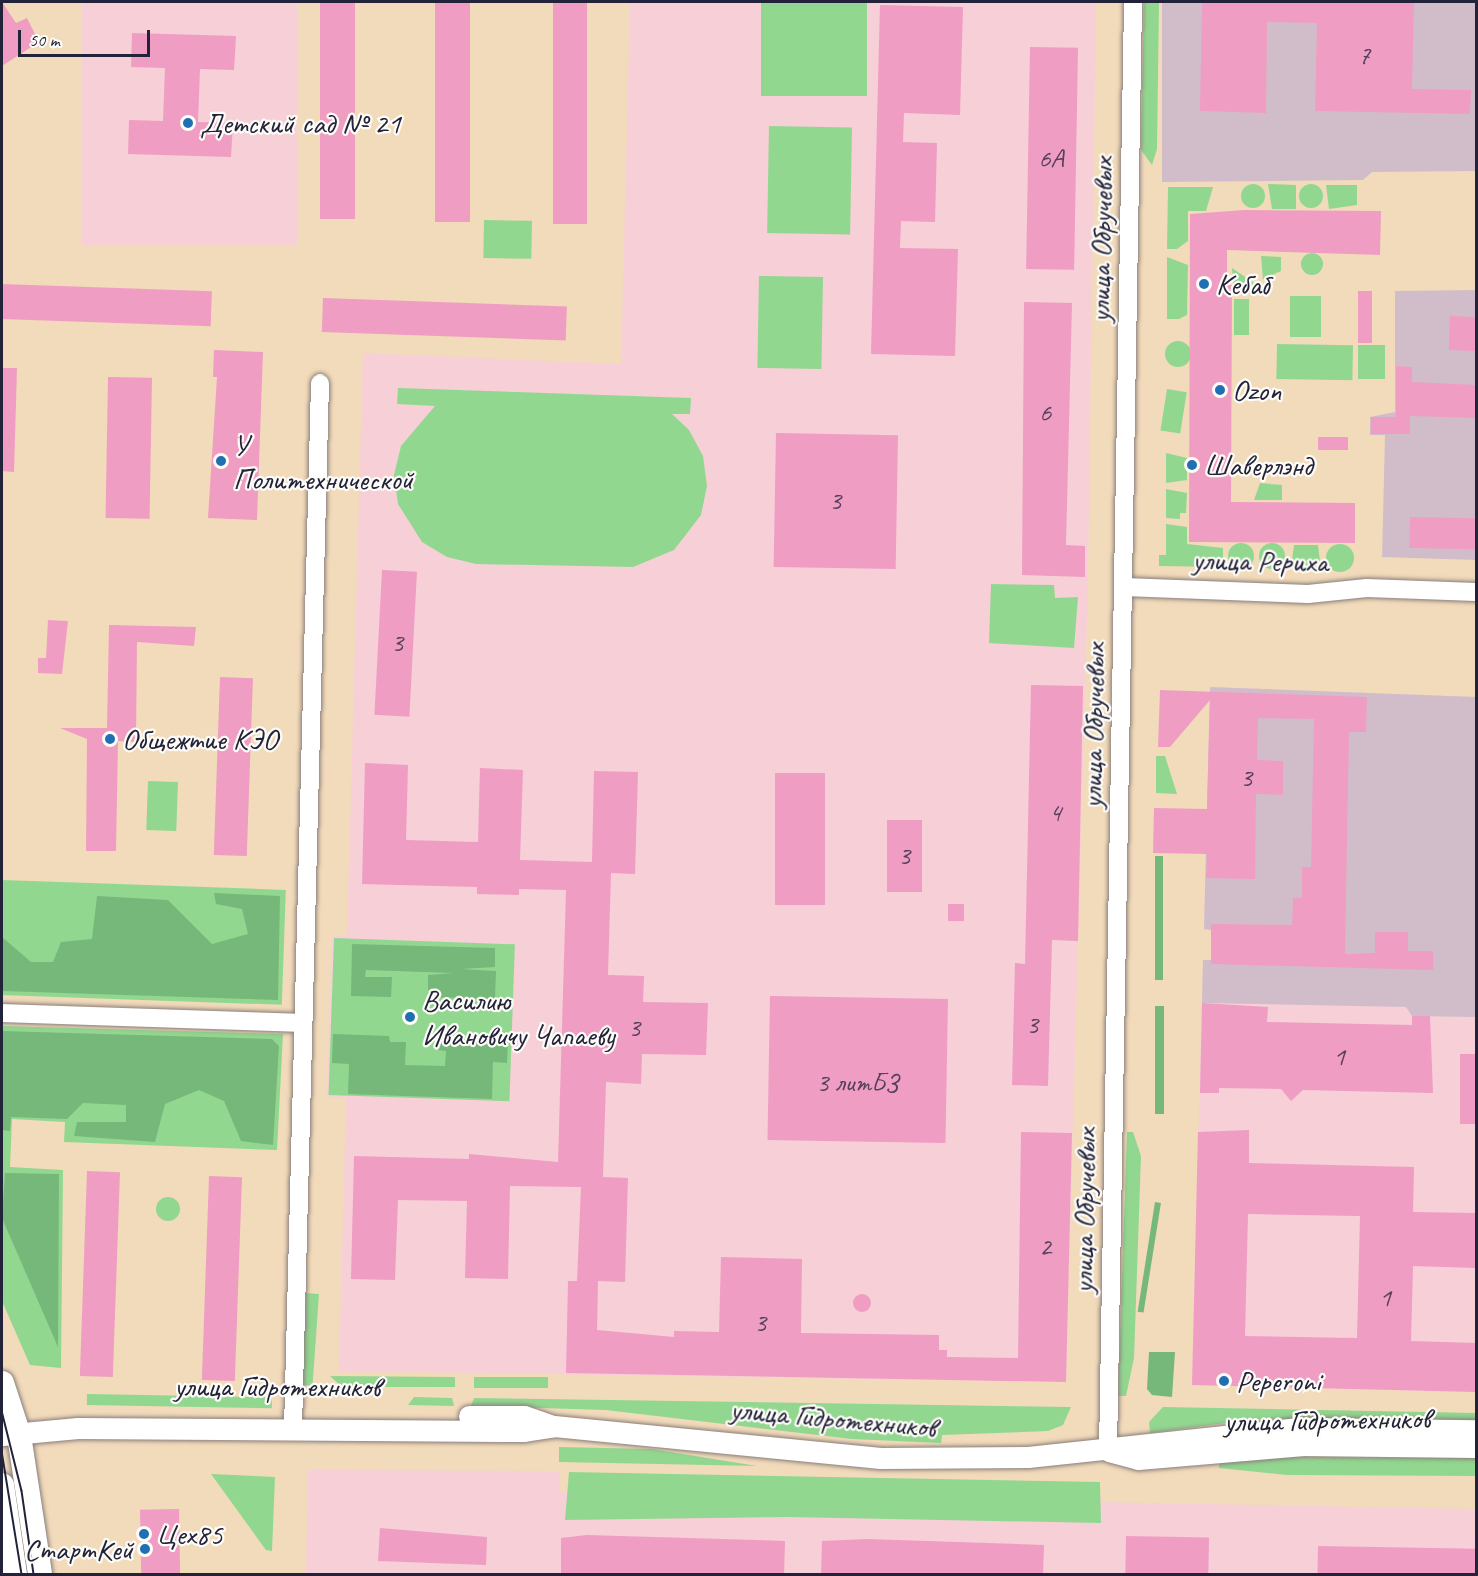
<!DOCTYPE html>
<html>
<head>
<meta charset="utf-8">
<style>
  body { margin:0 }
  #map { position:relative; width:1478px; height:1576px; overflow:hidden; background:#f2dbbb; font-family:Caveat,sans-serif }
  div>[style] { position:absolute }
  [style*='--x'] { left:calc(var(--x)*1px); top:calc(var(--y)*1px); width:calc(var(--w)*1px); rotate:calc(var(--a)*1deg) }
  .built>* { inset:0; background:#f6cfd7; transform-origin:0 0 }
  .industrial>* { inset:0; background:#d1bdc9 }
  .green>* { inset:0; background:#92d790; transform-origin:0 0 }
  .round { border-radius:50% }
  .forest>* { inset:0; background:#75b87a; transform-origin:0 0 }
  .building>* { inset:0; background:#f09dc3; transform-origin:0 0 }
  .roads { filter:drop-shadow(0 0 2px #8a7e7b) drop-shadow(0 0 2px #8a7e7b) }
  .minor>* { height:18px; margin:-9px; padding:0 9px; transform-origin:9px; border-radius:9px; background:#fff }
  .tertiary>* { height:21px; margin:-10.5px; padding:0 10.5px; transform-origin:10.5px; border-radius:10.5px; background:#fff }
  .secondary>* { height:24px; margin:-12px; padding:0 12px; transform-origin:12px; border-radius:12px; background:#fff }
  .tram>* { height:1.5px; margin:-0.75px; padding:0 0.75px; transform-origin:0.75px; border-radius:0.75px; background:#22223b }
  .dots>* { width:16px; height:16px; translate:-50% -50%; box-sizing:border-box; border:3px solid #fdfcf7; border-radius:50% }
  span { translate:-50% -50%; white-space:nowrap; text-align:center; line-height:1.15; -webkit-text-stroke:4.5px #fdfcf7; paint-order:stroke }
  .number-label { font-size:27px; color:#56415d }
  .number-label span { -webkit-text-stroke-width:0 }
  .poi-label { font-size:30px; color:#22223b }
  .left { translate:0 -50%; text-align:left }
  .right { translate:-100% -50%; text-align:right }
  .street-label { font-size:30px; color:#22223b }
  .frame { position:absolute; inset:0; border:3px solid #22223b; pointer-events:none }
  .scale { position:absolute; left:18px; top:30px; width:132px; height:27px; box-sizing:border-box; border:3px solid #22223b; border-top:0; padding-left:8px; font-size:18px; line-height:21px; white-space:nowrap; color:#22223b; -webkit-text-stroke:4px #fdfcf7; paint-order:stroke }
</style>
</head>
<body>
<div id="map">
  <div class="built">
    <div style="left:82px;top:2px;width:215px;height:243px"></div>
    <div style="clip-path:polygon(630px 2px,1096px 2px,1088px 578px,1066px 1382px,339px 1371px,346px 1098px,327px 1098px,332px 936px,347px 936px,363px 353px,621px 364px)"></div>
    <div style="clip-path:polygon(1210px 687px,1476px 697px,1476px 1392px,1192px 1385px,1203px 960px,1211px 960px,1211px 930px,1204px 929px)"></div>
    <div style="clip-path:polygon(308px 1470px,560px 1471px,560px 1492px,1476px 1509px,1476px 1574px,306px 1574px)"></div>
  </div>
  <div class="industrial">
    <div style="clip-path:polygon(1162px 2px,1476px 2px,1476px 171px,1372px 172px,1363px 180px,1162px 182px)"></div>
    <div style="clip-path:polygon(1476px 290px,1476px 560px,1382px 557px,1385px 435px,1370px 435px,1370px 417px,1395px 412px,1395px 291px)"></div>
    <div style="clip-path:polygon(1210px 687px,1476px 697px,1476px 1017px,1412px 1016px,1406px 1007px,1202px 1003px,1203px 960px,1211px 960px,1211px 930px,1204px 929px)"></div>
  </div>
  <div class="green">
    <div style="left:761px;top:2px;width:106px;height:94px"></div>
    <div style="clip-path:polygon(1144px 2px,1159px 2px,1157px 149px,1152px 165px,1141px 150px)"></div>
    <div style="left:769px;top:126px;width:83px;height:107px;rotate:1deg"></div>
    <div style="clip-path:polygon(1268px 184px,1296px 185px,1296px 209px,1272px 209px)"></div>
    <div class="round" style="left:1299px;top:184px;width:24px;height:24px"></div>
    <div class="round" style="left:1241px;top:184px;width:24px;height:24px"></div>
    <div style="clip-path:polygon(1326px 185px,1357px 185px,1357px 205px,1329px 209px)"></div>
    <div style="clip-path:polygon(1168px 187px,1213px 187px,1206px 211px,1188px 211px,1188px 241px,1177px 249px,1167px 249px)"></div>
    <div style="left:484px;top:220px;width:48px;height:38px;rotate:1deg"></div>
    <div class="round" style="left:1301px;top:253px;width:22px;height:22px"></div>
    <div style="clip-path:polygon(1261px 256px,1281px 257px,1281px 271px,1263px 279px)"></div>
    <div style="clip-path:polygon(1167px 257px,1188px 265px,1187px 315px,1179px 319px,1167px 319px)"></div>
    <div style="clip-path:polygon(1232px 268px,1257px 285px,1252px 294px,1234px 294px)"></div>
    <div style="left:759px;top:276px;width:64px;height:92px;rotate:1deg"></div>
    <div style="left:1290px;top:296px;width:31px;height:41px"></div>
    <div style="left:1234px;top:299px;width:15px;height:36px"></div>
    <div class="round" style="left:1165px;top:341px;width:26px;height:26px"></div>
    <div style="left:1277px;top:344px;width:76px;height:35px;rotate:1deg"></div>
    <div style="left:1358px;top:345px;width:27px;height:34px"></div>
    <div style="clip-path:polygon(398px 388px,691px 398px,690px 414px,672px 414px,689px 430px,703px 456px,707px 486px,701px 515px,674px 550px,633px 567px,476px 564px,447px 557px,422px 542px,398px 504px,394px 475px,401px 446px,435px 406px,397px 404px)"></div>
    <div style="left:1167px;top:389px;width:20px;height:42px;rotate:9deg"></div>
    <div style="clip-path:polygon(1166px 453px,1187px 458px,1187px 480px,1166px 483px)"></div>
    <div style="clip-path:polygon(1260px 483px,1282px 485px,1282px 500px,1254px 500px)"></div>
    <div style="clip-path:polygon(1166px 489px,1187px 493px,1186px 513px,1180px 513px,1180px 519px,1166px 518px)"></div>
    <div style="clip-path:polygon(1166px 524px,1187px 527px,1187px 544px,1223px 548px,1223px 567px,1159px 566px,1159px 555px,1166px 555px)"></div>
    <div class="round" style="left:1259px;top:543px;width:26px;height:26px"></div>
    <div class="round" style="left:1228px;top:543px;width:26px;height:26px"></div>
    <div class="round" style="left:1326px;top:544px;width:28px;height:28px"></div>
    <div style="clip-path:polygon(1294px 545px,1318px 545px,1321px 569px,1291px 568px)"></div>
    <div style="clip-path:polygon(991px 584px,1054px 585px,1055px 598px,1078px 597px,1074px 648px,989px 643px)"></div>
    <div style="clip-path:polygon(1156px 756px,1165px 756px,1177px 794px,1156px 793px)"></div>
    <div style="left:148px;top:781px;width:30px;height:49px;rotate:2deg"></div>
    <div style="left:2px;top:880px;width:284px;height:115px;rotate:2deg"></div>
    <div style="left:334px;top:938px;width:181px;height:157px;rotate:2deg"></div>
    <div style="clip-path:polygon(2px 1026px,283px 1034px,277px 1150px,64px 1142px,65px 1122px,12px 1119px,10px 1167px,63px 1170px,61px 1368px,30px 1365px,2px 1301px)"></div>
    <div style="clip-path:polygon(1127px 1132px,1133px 1132px,1141px 1156px,1134px 1358px,1126px 1396px,1118px 1396px)"></div>
    <div class="round" style="left:156px;top:1197px;width:24px;height:24px"></div>
    <div style="left:306px;top:1293px;width:13px;height:92px;rotate:4deg"></div>
    <div style="clip-path:polygon(330px 1376px,455px 1377px,455px 1387px,342px 1387px)"></div>
    <div style="left:548px;top:1377px;width:11px;height:74px;rotate:90deg"></div>
    <div style="left:87px;top:1394px;width:185px;height:11px;rotate:1deg"></div>
    <div style="clip-path:polygon(414px 1397px,452px 1398px,454px 1406px,408px 1405px)"></div>
    <div style="clip-path:polygon(474px 1398px,1071px 1407px,1063px 1425px,1048px 1431px,942px 1435px,941px 1443px,852px 1439px,606px 1410px,471px 1406px)"></div>
    <div style="clip-path:polygon(1163px 1407px,1476px 1413px,1476px 1421px,1256px 1419px,1150px 1433px,1149px 1422px)"></div>
    <div style="clip-path:polygon(559px 1447px,652px 1449px,757px 1466px,559px 1462px)"></div>
    <div style="clip-path:polygon(1251px 1457px,1476px 1458px,1476px 1476px,1287px 1475px,1219px 1468px,1219px 1460px)"></div>
    <div style="clip-path:polygon(569px 1472px,1100px 1482px,1101px 1523px,789px 1517px,565px 1520px)"></div>
    <div style="clip-path:polygon(211px 1474px,275px 1477px,272px 1551px,266px 1550px)"></div>
  </div>
  <div class="forest">
    <div style="left:1155px;top:856px;width:8px;height:124px"></div>
    <div style="clip-path:polygon(214px 893px,280px 896px,278px 1000px,2px 991px,2px 937px,31px 962px,53px 962px,61px 942px,92px 939px,97px 896px,168px 900px,212px 944px,248px 934px,242px 909px,216px 904px)"></div>
    <div style="clip-path:polygon(352px 944px,495px 948px,495px 967px,461px 969px,496px 971px,495px 999px,428px 997px,428px 975px,453px 973px,366px 970px,365px 977px,392px 977px,391px 997px,351px 996px)"></div>
    <div style="left:1155px;top:1006px;width:9px;height:108px"></div>
    <div style="clip-path:polygon(2px 1031px,272px 1039px,279px 1046px,273px 1145px,241px 1141px,224px 1101px,199px 1090px,165px 1104px,155px 1142px,74px 1136px,77px 1122px,126px 1122px,126px 1105px,83px 1103px,67px 1119px,11px 1117px,10px 1131px,2px 1130px)"></div>
    <div style="clip-path:polygon(333px 1034px,389px 1036px,390px 1042px,406px 1042px,405px 1065px,445px 1066px,446px 1051px,438px 1050px,438px 1038px,508px 1040px,507px 1063px,493px 1062px,492px 1099px,348px 1094px,349px 1064px,332px 1063px)"></div>
    <div style="clip-path:polygon(5px 1173px,59px 1174px,58px 1347px,2px 1218px)"></div>
    <div style="left:1155px;top:1202px;width:6px;height:111px;rotate:9deg"></div>
    <div style="clip-path:polygon(1149px 1352px,1175px 1352px,1172px 1397px,1152px 1395px,1147px 1389px)"></div>
  </div>
  <div class="building">
    <div style="clip-path:polygon(2px 2px,16px 23px,27px 18px,39px 42px,2px 66px)"></div>
    <div style="left:320px;top:2px;width:35px;height:217px"></div>
    <div style="left:435px;top:2px;width:35px;height:220px"></div>
    <div style="left:553px;top:2px;width:34px;height:222px"></div>
    <div style="clip-path:polygon(1202px 2px,1414px 2px,1412px 89px,1471px 90px,1470px 114px,1315px 111px,1317px 23px,1267px 22px,1266px 113px,1200px 111px)"></div>
    <div style="clip-path:polygon(880px 5px,963px 7px,960px 115px,904px 113px,903px 142px,937px 143px,935px 222px,901px 221px,900px 248px,958px 249px,955px 356px,871px 354px)"></div>
    <div style="clip-path:polygon(132px 33px,236px 36px,234px 70px,200px 69px,198px 122px,233px 123px,231px 157px,128px 154px,129px 120px,163px 121px,165px 68px,131px 67px)"></div>
    <div style="left:1030px;top:47px;width:48px;height:222px;rotate:1deg"></div>
    <div style="clip-path:polygon(1244px 210px,1381px 211px,1380px 255px,1227px 250px,1227px 285px,1232px 285px,1231px 502px,1355px 503px,1355px 543px,1189px 542px,1190px 214px)"></div>
    <div style="left:2px;top:284px;width:210px;height:35px;rotate:2deg"></div>
    <div style="left:1358px;top:291px;width:14px;height:52px"></div>
    <div style="left:323px;top:298px;width:244px;height:34px;rotate:2deg"></div>
    <div style="clip-path:polygon(1024px 302px,1072px 303px,1066px 545px,1085px 546px,1085px 577px,1022px 575px)"></div>
    <div style="left:1450px;top:316px;width:26px;height:34px;rotate:2deg"></div>
    <div style="clip-path:polygon(214px 350px,263px 352px,257px 520px,208px 518px,217px 377px,213px 377px)"></div>
    <div style="clip-path:polygon(1396px 366px,1412px 367px,1412px 382px,1476px 385px,1476px 418px,1410px 416px,1410px 434px,1371px 434px,1371px 417px,1396px 417px)"></div>
    <div style="clip-path:polygon(2px 368px,17px 368px,14px 472px,2px 471px)"></div>
    <div style="left:108px;top:377px;width:44px;height:141px;rotate:1deg"></div>
    <div style="left:776px;top:433px;width:122px;height:134px;rotate:1deg"></div>
    <div style="left:1318px;top:437px;width:30px;height:13px"></div>
    <div style="left:1410px;top:517px;width:66px;height:31px;rotate:1deg"></div>
    <div style="left:382px;top:570px;width:35px;height:145px;rotate:3deg"></div>
    <div style="clip-path:polygon(48px 620px,68px 621px,62px 674px,38px 673px,38px 658px,46px 658px)"></div>
    <div style="clip-path:polygon(109px 625px,196px 627px,194px 646px,137px 642px,136px 742px,118px 741px,116px 851px,86px 851px,87px 739px,60px 728px,107px 728px)"></div>
    <div style="left:220px;top:677px;width:33px;height:178px;rotate:2deg"></div>
    <div style="clip-path:polygon(1031px 685px,1083px 686px,1078px 941px,1052px 940px,1048px 1086px,1012px 1085px,1015px 963px,1025px 964px)"></div>
    <div style="clip-path:polygon(1160px 690px,1367px 697px,1366px 732px,1349px 732px,1345px 954px,1375px 953px,1375px 932px,1408px 932px,1408px 951px,1433px 951px,1433px 970px,1211px 964px,1211px 924px,1292px 925px,1293px 898px,1302px 898px,1302px 867px,1311px 867px,1314px 719px,1258px 718px,1257px 760px,1283px 761px,1283px 795px,1256px 794px,1255px 879px,1206px 878px,1207px 854px,1153px 853px,1154px 808px,1207px 809px,1210px 700px,1170px 747px,1158px 747px)"></div>
    <div style="clip-path:polygon(365px 763px,408px 765px,406px 840px,478px 842px,480px 768px,523px 770px,520px 860px,592px 862px,594px 771px,638px 772px,635px 874px,611px 873px,608px 975px,644px 976px,643px 1002px,708px 1003px,706px 1055px,642px 1054px,641px 1084px,606px 1082px,603px 1177px,628px 1178px,625px 1282px,598px 1281px,597px 1330px,674px 1337px,674px 1331px,719px 1332px,721px 1257px,802px 1259px,801px 1333px,939px 1335px,939px 1350px,947px 1350px,947px 1357px,1018px 1358px,1021px 1132px,1072px 1133px,1066px 1382px,566px 1373px,568px 1281px,577px 1281px,581px 1187px,510px 1186px,508px 1279px,465px 1278px,467px 1201px,398px 1200px,395px 1280px,351px 1279px,354px 1156px,469px 1159px,469px 1154px,558px 1162px,566px 890px,519px 889px,519px 895px,477px 894px,477px 887px,362px 884px)"></div>
    <div style="left:775px;top:773px;width:50px;height:132px"></div>
    <div style="left:887px;top:820px;width:35px;height:72px"></div>
    <div style="left:948px;top:904px;width:16px;height:17px"></div>
    <div style="left:770px;top:996px;width:178px;height:144px;rotate:1deg"></div>
    <div style="clip-path:polygon(1202px 1003px,1268px 1007px,1267px 1022px,1412px 1025px,1412px 1016px,1430px 1016px,1433px 1093px,1303px 1090px,1291px 1101px,1281px 1089px,1219px 1088px,1219px 1093px,1200px 1093px)"></div>
    <div style="left:1460px;top:1054px;width:16px;height:70px"></div>
    <div style="clip-path:polygon(evenodd,1249px 1130px,1249px 1163px,1414px 1167px,1413px 1212px,1476px 1213px,1476px 1268px,1413px 1266px,1411px 1341px,1476px 1343px,1476px 1392px,1192px 1385px,1198px 1132px,1249px 1130px,1248px 1214px,1360px 1216px,1357px 1338px,1245px 1336px,1248px 1214px)"></div>
    <div style="left:87px;top:1171px;width:33px;height:205px;rotate:2deg"></div>
    <div style="left:209px;top:1176px;width:33px;height:204px;rotate:2deg"></div>
    <div class="round" style="left:853px;top:1294px;width:18px;height:18px"></div>
    <div style="left:179px;top:1509px;width:66px;height:39px;rotate:89deg"></div>
    <div style="clip-path:polygon(380px 1528px,487px 1537px,486px 1565px,378px 1561px)"></div>
    <div style="clip-path:polygon(587px 1535px,785px 1541px,784px 1575px,561px 1575px,561px 1538px)"></div>
    <div style="left:1126px;top:1536px;width:83px;height:39px;rotate:1deg"></div>
    <div style="clip-path:polygon(867px 1539px,1044px 1545px,1043px 1575px,821px 1575px,822px 1541px)"></div>
    <div style="left:1318px;top:1546px;width:158px;height:29px;rotate:1deg"></div>
  </div>
  <div class="roads">
    <div class="minor">
      <div style="--x:1124;--y:587;--w:184;--a:2.2"></div>
      <div style="--x:1308;--y:594;--w:59;--a:-5.8"></div>
      <div style="--x:1367;--y:588;--w:109;--a:2.1"></div>
      <div style="--x:2;--y:1013;--w:301;--a:1.9"></div>
      <div style="--x:293;--y:1428;--w:1045;--a:-88.52"></div>
      <div style="--x:1108;--y:1451;--w:1449;--a:-89.01"></div>
    </div>
    <div class="tertiary">
      <div style="--x:469;--y:1416;--w:55;--a:0"></div>
      <div style="--x:524;--y:1416;--w:28;--a:19"></div>
      <div style="--x:2;--y:1435;--w:76;--a:-5.3"></div>
      <div style="--x:78;--y:1428;--w:446;--a:0.4"></div>
      <div style="--x:524;--y:1431;--w:30;--a:-9"></div>
      <div style="--x:554;--y:1426;--w:328;--a:5.6"></div>
      <div style="--x:880;--y:1458;--w:148;--a:-0.4"></div>
      <div style="--x:1028;--y:1457;--w:275;--a:-6.1"></div>
      <div style="--x:1301;--y:1428;--w:175;--a:0.7"></div>
      <div style="--x:1109;--y:1451;--w:30;--a:15"></div>
      <div style="--x:1138;--y:1459;--w:166;--a:-4.8"></div>
      <div style="--x:1303;--y:1445;--w:173;--a:0.7"></div>
    </div>
    <div class="secondary">
      <div style="--x:2;--y:1383;--w:55;--a:71.9"></div>
      <div style="--x:19;--y:1435;--w:141;--a:81.4"></div>
      <div style="--x:2;--y:1485;--w:90;--a:81.7"></div>
    </div>
  </div>
  <div class="tram">
    <div style="--x:2;--y:1411;--w:82;--a:76"></div>
    <div style="--x:22;--y:1491;--w:84;--a:81.8"></div>
    <div style="--x:2;--y:1451;--w:125;--a:80.8"></div>
  </div>
  <div class="dots">
    <div style="left:188px;top:123px;background:#1f6fb2"></div>
    <div style="left:1204px;top:284px;background:#1f6fb2"></div>
    <div style="left:1220px;top:390px;background:#1f6fb2"></div>
    <div style="left:221px;top:461px;background:#1f6fb2"></div>
    <div style="left:1192px;top:465px;background:#1f6fb2"></div>
    <div style="left:110px;top:739px;background:#1f6fb2"></div>
    <div style="left:410px;top:1017px;background:#1f6fb2"></div>
    <div style="left:1224px;top:1381px;background:#1f6fb2"></div>
    <div style="left:144px;top:1534px;background:#1f6fb2"></div>
    <div style="left:145px;top:1549px;background:#1f6fb2"></div>
  </div>
  <div class="number-label">
    <span style="left:1364px;top:56px">7</span>
    <span style="left:1051px;top:159px">6А</span>
    <span style="left:1045px;top:413px">6</span>
    <span style="left:835px;top:501px">3</span>
    <span style="left:397px;top:643px">3</span>
    <span style="left:1246px;top:778px">3</span>
    <span style="left:1055px;top:813px">4</span>
    <span style="left:904px;top:856px">3</span>
    <span style="left:1032px;top:1025px">3</span>
    <span style="left:634px;top:1028px">3</span>
    <span style="left:1339px;top:1057px">1</span>
    <span style="left:857px;top:1083px">3 литБЗ</span>
    <span style="left:1045px;top:1247px">2</span>
    <span style="left:1385px;top:1298px">1</span>
    <span style="left:760px;top:1323px">3</span>
  </div>
  <div class="poi-label">
    <span class="left" style="left:200px;top:123px">Детский сад № 21</span>
    <span class="left" style="left:1216px;top:284px">Кебаб</span>
    <span class="left" style="left:1232px;top:390px">Ozon</span>
    <span class="left" style="left:233px;top:461px">У<br>Политехнической</span>
    <span class="left" style="left:1204px;top:465px">Шаверлэнд</span>
    <span class="left" style="left:122px;top:739px">Общежтие КЭО</span>
    <span class="left" style="left:422px;top:1017px">Василию<br>Ивановичу Чапаеву</span>
    <span class="left" style="left:1236px;top:1381px">Peperoni</span>
    <span class="left" style="left:156px;top:1534px">Цех85</span>
    <span class="right" style="left:133px;top:1549px">СтартКей</span>
  </div>
  <div class="street-label">
    <span style="left:1101px;top:240px;rotate:-89deg">улица Обручевых</span>
    <span style="left:1260px;top:561px;rotate:1deg">улица Рериха</span>
    <span style="left:1093px;top:726px;rotate:-89deg">улица Обручевых</span>
    <span style="left:1084px;top:1211px;rotate:-89deg">улица Обручевых</span>
    <span style="left:277px;top:1386px">улица Гидротехников</span>
    <span style="left:833px;top:1418px;rotate:5deg">улица Гидротехников</span>
    <span style="left:1327px;top:1420px;rotate:-1deg">улица Гидротехников</span>
  </div>
  <div class="frame"></div>
  <div class="scale">50 m</div>
</div>
</body>
</html>
